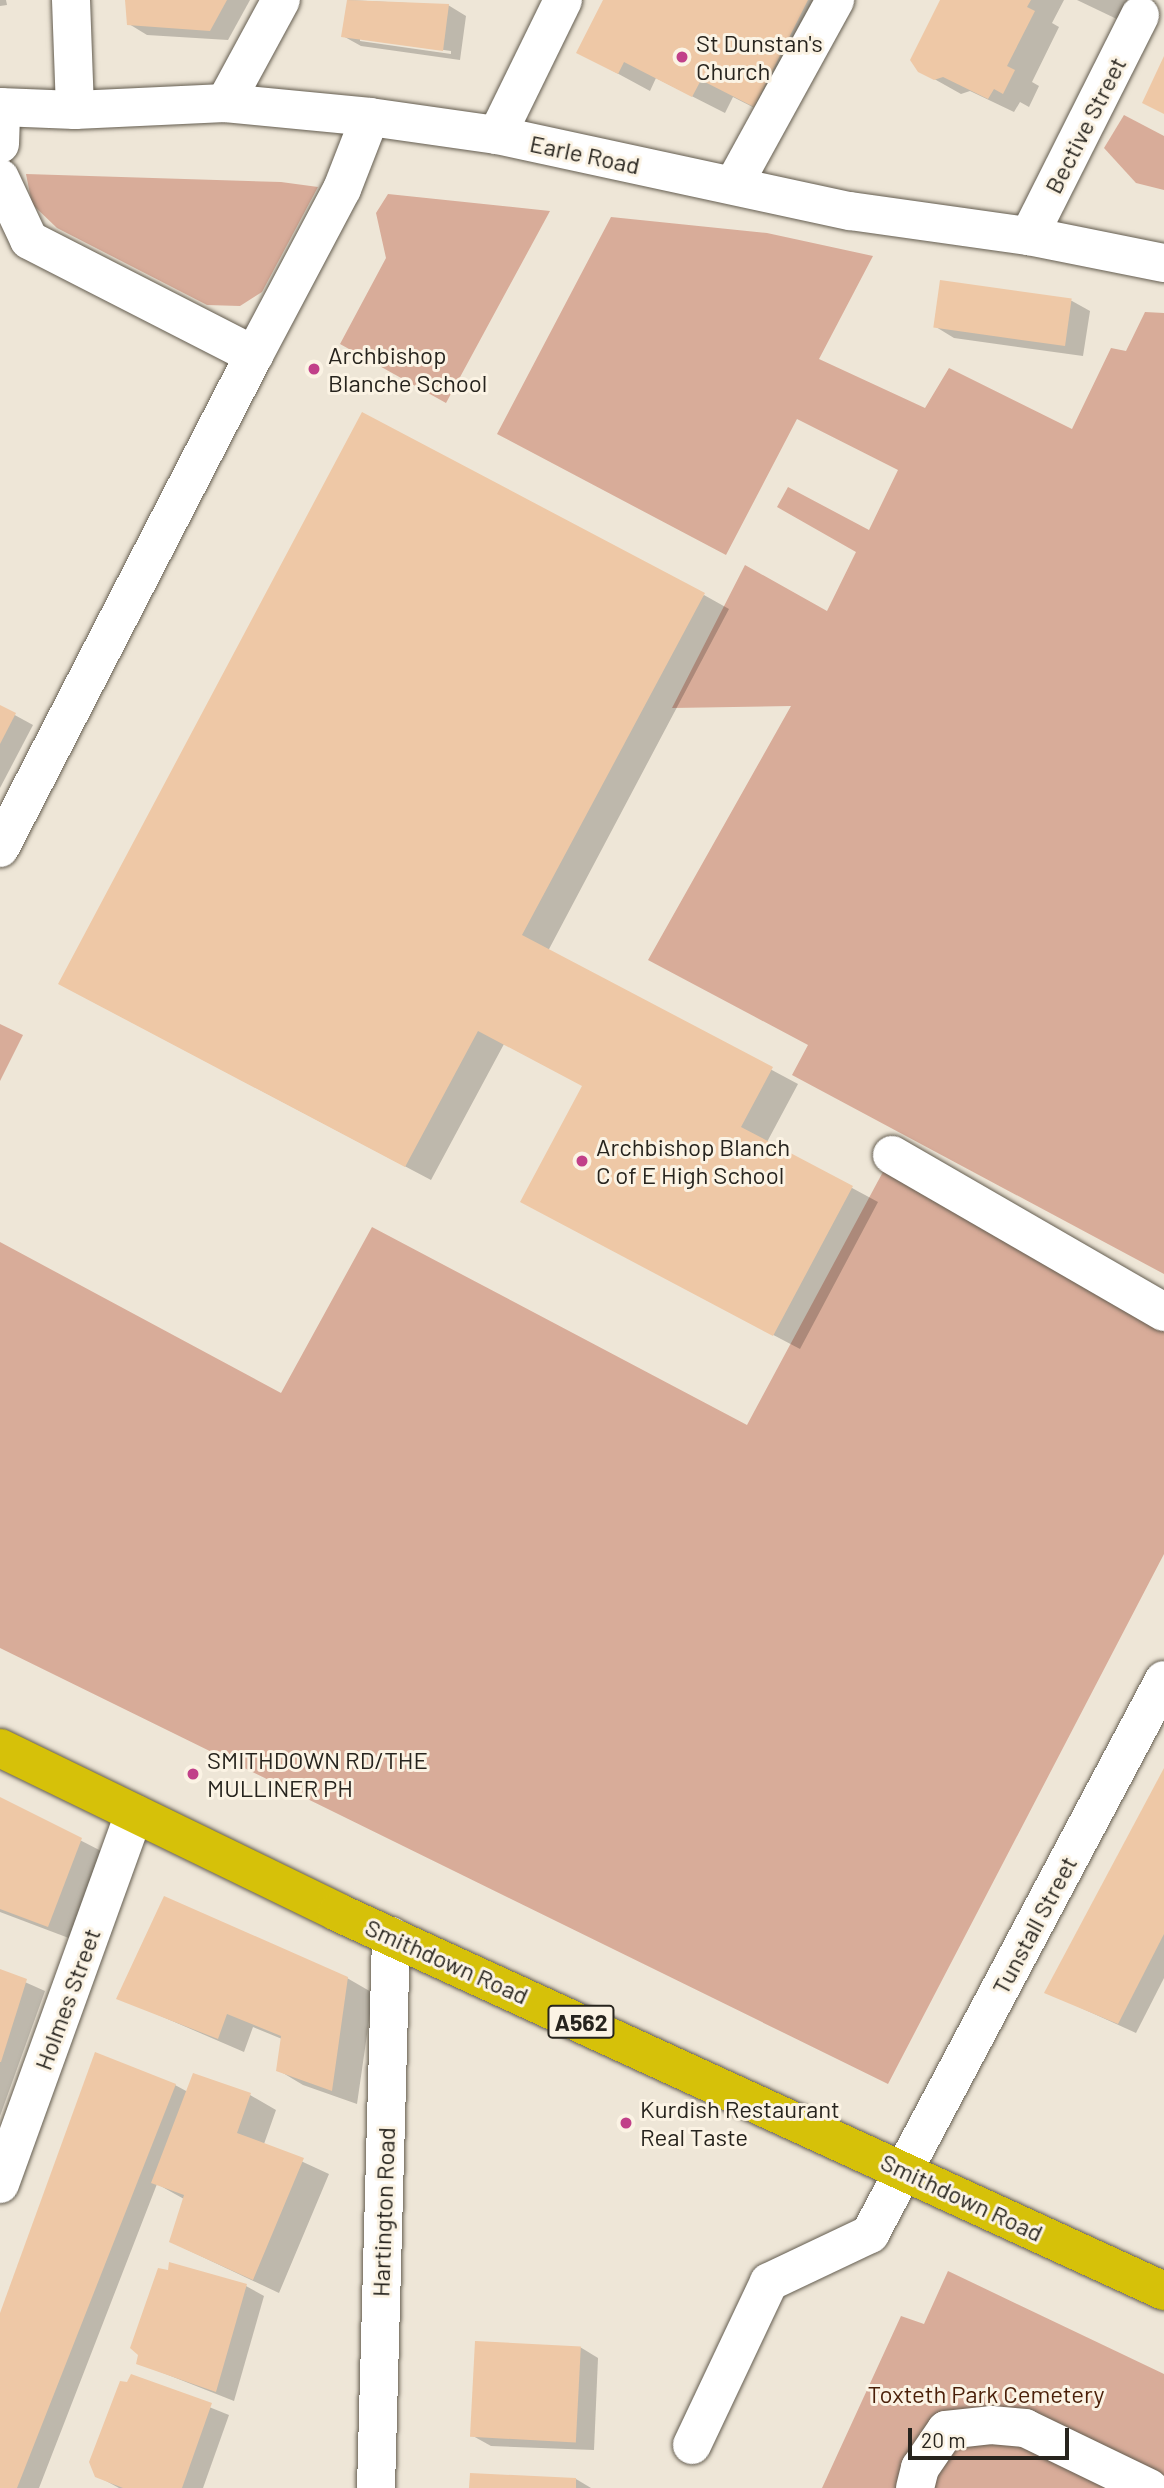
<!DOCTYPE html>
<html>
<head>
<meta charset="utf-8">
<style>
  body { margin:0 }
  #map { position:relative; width:1164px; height:2488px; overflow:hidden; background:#eee6d7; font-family:Barlow,sans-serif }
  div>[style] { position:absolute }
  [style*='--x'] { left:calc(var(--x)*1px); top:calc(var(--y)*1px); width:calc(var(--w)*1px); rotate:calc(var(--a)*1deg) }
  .green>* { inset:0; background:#d8ac99 }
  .shadow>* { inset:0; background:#0003 }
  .building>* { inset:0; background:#eec8a6; transform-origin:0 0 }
  .roads { filter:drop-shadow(0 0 2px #645d50) drop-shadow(0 0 2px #645d50) }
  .minor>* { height:38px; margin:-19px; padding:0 19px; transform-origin:19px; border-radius:19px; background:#fff }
  .highway>* { height:38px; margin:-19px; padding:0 19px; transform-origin:19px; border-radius:19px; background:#d6c109 }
  .dots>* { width:19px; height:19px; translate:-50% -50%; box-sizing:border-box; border:4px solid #fbf3e4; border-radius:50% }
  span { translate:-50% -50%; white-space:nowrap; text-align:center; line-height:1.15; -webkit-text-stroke:6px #fbf3e4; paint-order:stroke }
  .shield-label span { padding:2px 5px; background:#fbf3e4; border:2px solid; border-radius:5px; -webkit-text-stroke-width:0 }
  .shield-label { font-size:23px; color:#27241e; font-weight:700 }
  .poi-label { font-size:24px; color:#27241e }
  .left { translate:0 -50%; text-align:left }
  .street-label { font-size:24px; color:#27241e }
  .park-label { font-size:24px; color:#4a1f08 }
  .scale { position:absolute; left:908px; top:2428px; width:161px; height:32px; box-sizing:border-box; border:4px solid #27241e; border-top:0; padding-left:9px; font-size:21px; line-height:24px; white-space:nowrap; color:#27241e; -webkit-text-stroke:5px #fbf3e4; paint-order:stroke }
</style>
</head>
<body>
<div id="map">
  <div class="green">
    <div style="clip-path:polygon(1124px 115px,1164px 136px,1164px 190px,1136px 183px,1104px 148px)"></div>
    <div style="clip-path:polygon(26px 174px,281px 182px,318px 187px,262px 292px,240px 306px,207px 305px,57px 228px,32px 204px)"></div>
    <div style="clip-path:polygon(388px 194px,550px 211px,446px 403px,340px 344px,386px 258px,376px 213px)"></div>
    <div style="clip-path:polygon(611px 217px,767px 233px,873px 256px,819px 359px,925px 408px,949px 368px,1072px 429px,1111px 348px,1126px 351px,1145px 312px,1164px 313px,1164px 1274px,792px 1075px,808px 1045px,648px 960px,791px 706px,672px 708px,745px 565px,827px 611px,856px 552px,777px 507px,788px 487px,869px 530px,898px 470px,797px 419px,726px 555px,497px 434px)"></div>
    <div style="clip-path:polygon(0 1024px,23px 1035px,0 1081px)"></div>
    <div style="clip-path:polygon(892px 1155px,1164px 1311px,1164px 1554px,888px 2084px,0 1648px,0 1242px,281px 1393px,372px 1227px,747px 1425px)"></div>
    <div style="clip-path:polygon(948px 2271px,1164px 2374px,1164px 2488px,822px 2488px,901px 2316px,924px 2324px)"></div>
  </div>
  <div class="shadow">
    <div style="clip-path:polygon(0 0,6px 0,7px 5px,0 6px)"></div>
    <div style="clip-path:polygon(126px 0,250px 0,228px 40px,147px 35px,129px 24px)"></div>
    <div style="clip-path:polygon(evenodd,348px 0,448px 5px,466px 16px,460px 60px,361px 46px,343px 36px,348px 0,360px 38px,451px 51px,451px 54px,360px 41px,360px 38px)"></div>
    <div style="clip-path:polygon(605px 0,849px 0,786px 124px,733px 97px,725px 113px,656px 78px,650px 91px,578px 52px)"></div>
    <div style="clip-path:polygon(942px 0,1064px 0,1052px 23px,1059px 27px,1032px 82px,1039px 86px,1029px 107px,1020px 102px,1014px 112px,970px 91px,961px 94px,920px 71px)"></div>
    <div style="clip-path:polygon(1077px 0,1127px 0,1131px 2px,1121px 21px)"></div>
    <div style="clip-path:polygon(942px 282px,1072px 301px,1090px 311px,1083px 356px,954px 338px,936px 327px)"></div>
    <div style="clip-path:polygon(704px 595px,729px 609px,548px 951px,798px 1084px,767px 1142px,878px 1202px,800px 1349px,548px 1216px,584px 1086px,504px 1044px,431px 1180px,86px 998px)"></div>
    <div style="clip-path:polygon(0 707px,33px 725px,0 788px)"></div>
    <div style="clip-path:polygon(1164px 1771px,1164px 1978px,1136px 2033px,1046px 1992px)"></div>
    <div style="clip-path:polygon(0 1799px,107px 1854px,74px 1940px,0 1912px)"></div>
    <div style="clip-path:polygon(0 1971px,45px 1991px,0 2116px)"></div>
    <div style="clip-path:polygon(347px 1978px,373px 1993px,357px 2104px,303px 2085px,278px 2070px,282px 2039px,253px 2027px,244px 2052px,119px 1998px)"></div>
    <div style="clip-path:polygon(175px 2085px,188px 2092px,250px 2095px,276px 2110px,264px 2144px,329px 2174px,279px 2293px,171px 2242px,184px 2199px,157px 2184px,39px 2488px,0 2488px,0 2317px)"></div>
    <div style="clip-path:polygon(246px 2286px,264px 2296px,234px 2401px,138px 2363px)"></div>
    <div style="clip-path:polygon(580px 2347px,598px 2358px,594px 2450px,491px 2446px,473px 2436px)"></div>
    <div style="clip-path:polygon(132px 2376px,229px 2415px,203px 2488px,119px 2488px,97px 2476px)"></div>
    <div style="clip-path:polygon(576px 2479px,591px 2488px,471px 2488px)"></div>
  </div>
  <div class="building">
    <div style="clip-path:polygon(125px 0,227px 0,210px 31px,127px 25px)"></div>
    <div style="clip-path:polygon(347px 0,449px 4px,443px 51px,341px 37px)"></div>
    <div style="clip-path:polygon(603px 0,808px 0,754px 107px,701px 80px,692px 97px,624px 62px,618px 74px,576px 53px)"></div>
    <div style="clip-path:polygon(940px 0,1031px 0,1027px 7px,1035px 11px,1007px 66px,1015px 70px,1003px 94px,994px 89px,988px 99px,943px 77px,934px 80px,918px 72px,910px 60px)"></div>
    <div style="clip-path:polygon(1164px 56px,1164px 114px,1142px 103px)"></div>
    <div style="left:940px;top:280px;width:133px;height:48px;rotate:8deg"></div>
    <div style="clip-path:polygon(362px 412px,705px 593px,522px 935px,773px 1067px,741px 1127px,853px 1186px,773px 1336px,520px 1202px,582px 1086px,478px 1031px,405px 1167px,58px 984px)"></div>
    <div style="clip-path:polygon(0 705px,16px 713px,0 744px)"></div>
    <div style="clip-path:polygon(1164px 1768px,1164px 1934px,1118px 2024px,1044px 1993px)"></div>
    <div style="clip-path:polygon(0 1797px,82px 1838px,48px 1927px,0 1909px)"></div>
    <div style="clip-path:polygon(164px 1896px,348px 1977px,332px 2091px,276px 2071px,281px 2036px,227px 2014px,218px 2039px,116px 1999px)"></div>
    <div style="clip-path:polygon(0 1969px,27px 1979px,1px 2062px,0 2062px)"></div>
    <div style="clip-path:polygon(95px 2052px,176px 2084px,17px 2488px,0 2488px,0 2313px)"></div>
    <div style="clip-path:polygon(193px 2073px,251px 2093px,237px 2133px,304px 2158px,253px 2280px,169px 2242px,184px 2195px,151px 2183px)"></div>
    <div style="clip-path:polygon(169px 2262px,247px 2284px,216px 2392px,136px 2364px,138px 2355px,130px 2348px,158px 2268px,168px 2270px)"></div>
    <div style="left:475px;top:2341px;width:106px;height:96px;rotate:3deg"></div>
    <div style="clip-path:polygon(131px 2374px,212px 2403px,182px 2488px,123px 2488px,95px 2477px,89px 2462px,120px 2381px,127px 2382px)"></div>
    <div style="clip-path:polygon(470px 2473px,576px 2478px,576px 2488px,469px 2488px)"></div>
  </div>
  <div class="roads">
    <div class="minor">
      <div style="--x:71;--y:0;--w:110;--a:87.9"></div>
      <div style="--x:225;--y:103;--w:117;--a:-61.5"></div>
      <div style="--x:0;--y:107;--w:75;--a:2.3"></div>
      <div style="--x:75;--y:110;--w:150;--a:-2.7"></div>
      <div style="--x:225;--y:103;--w:146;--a:5.5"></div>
      <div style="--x:370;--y:117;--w:128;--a:8.1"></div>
      <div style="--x:497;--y:135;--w:361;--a:12.2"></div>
      <div style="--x:850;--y:211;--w:181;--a:8"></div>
      <div style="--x:1029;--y:236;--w:138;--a:11.3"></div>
      <div style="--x:497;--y:135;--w:150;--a:-63.9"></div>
      <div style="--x:0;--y:144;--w:37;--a:-88"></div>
      <div style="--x:0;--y:178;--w:68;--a:64.9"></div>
      <div style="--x:29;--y:240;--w:253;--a:27.1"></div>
      <div style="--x:254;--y:355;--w:188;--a:-62.1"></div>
      <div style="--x:342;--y:189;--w:77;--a:-68.7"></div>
      <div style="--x:734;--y:184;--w:210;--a:-61.2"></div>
      <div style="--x:1029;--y:236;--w:247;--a:-63.3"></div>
      <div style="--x:0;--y:848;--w:555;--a:-62.74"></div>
      <div style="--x:892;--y:1155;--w:314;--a:30"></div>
      <div style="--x:0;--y:2184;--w:394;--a:-70.1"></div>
      <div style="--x:692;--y:2445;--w:180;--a:-64.7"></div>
      <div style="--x:769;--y:2282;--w:112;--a:-25.4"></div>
      <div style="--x:870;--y:2234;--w:627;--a:-62.05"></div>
      <div style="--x:376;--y:2488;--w:552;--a:-88.44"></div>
      <div style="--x:915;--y:2488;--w:21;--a:-76"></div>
      <div style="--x:920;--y:2468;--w:46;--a:-55.6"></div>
      <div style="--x:946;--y:2430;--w:45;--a:-6.3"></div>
      <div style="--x:991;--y:2425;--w:34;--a:5"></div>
      <div style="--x:1025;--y:2428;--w:138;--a:25.8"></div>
    </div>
    <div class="highway">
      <div style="--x:0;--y:1748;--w:375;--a:25.9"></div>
      <div style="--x:337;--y:1912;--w:910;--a:24.62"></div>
    </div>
  </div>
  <div class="dots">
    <div style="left:682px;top:57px;background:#c14089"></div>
    <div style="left:314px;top:369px;background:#c14089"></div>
    <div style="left:582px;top:1161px;background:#c14089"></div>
    <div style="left:193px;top:1774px;background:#c14089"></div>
    <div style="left:626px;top:2123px;background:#c14089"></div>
  </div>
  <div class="shield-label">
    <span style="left:581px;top:2022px">A562</span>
  </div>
  <div class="poi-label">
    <span class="left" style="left:696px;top:57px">St Dunstan's<br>Church</span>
    <span class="left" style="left:328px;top:369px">Archbishop<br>Blanche School</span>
    <span class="left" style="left:596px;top:1161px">Archbishop Blanch<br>C of E High School</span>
    <span class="left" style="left:207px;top:1774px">SMITHDOWN RD/THE<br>MULLINER PH</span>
    <span class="left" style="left:640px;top:2123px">Kurdish Restaurant<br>Real Taste</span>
  </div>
  <div class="street-label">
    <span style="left:1085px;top:125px;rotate:-63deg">Bective Street</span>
    <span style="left:585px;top:154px;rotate:12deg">Earle Road</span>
    <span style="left:1034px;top:1925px;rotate:-62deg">Tunstall Street</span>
    <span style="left:447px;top:1961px;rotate:24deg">Smithdown Road</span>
    <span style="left:67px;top:1999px;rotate:-70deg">Holmes Street</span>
    <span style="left:962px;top:2197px;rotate:25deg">Smithdown Road</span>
    <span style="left:383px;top:2212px;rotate:-88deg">Hartington Road</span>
  </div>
  <div class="park-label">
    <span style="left:986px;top:2394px">Toxteth Park Cemetery</span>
  </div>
  <div class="scale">20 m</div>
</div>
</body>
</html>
